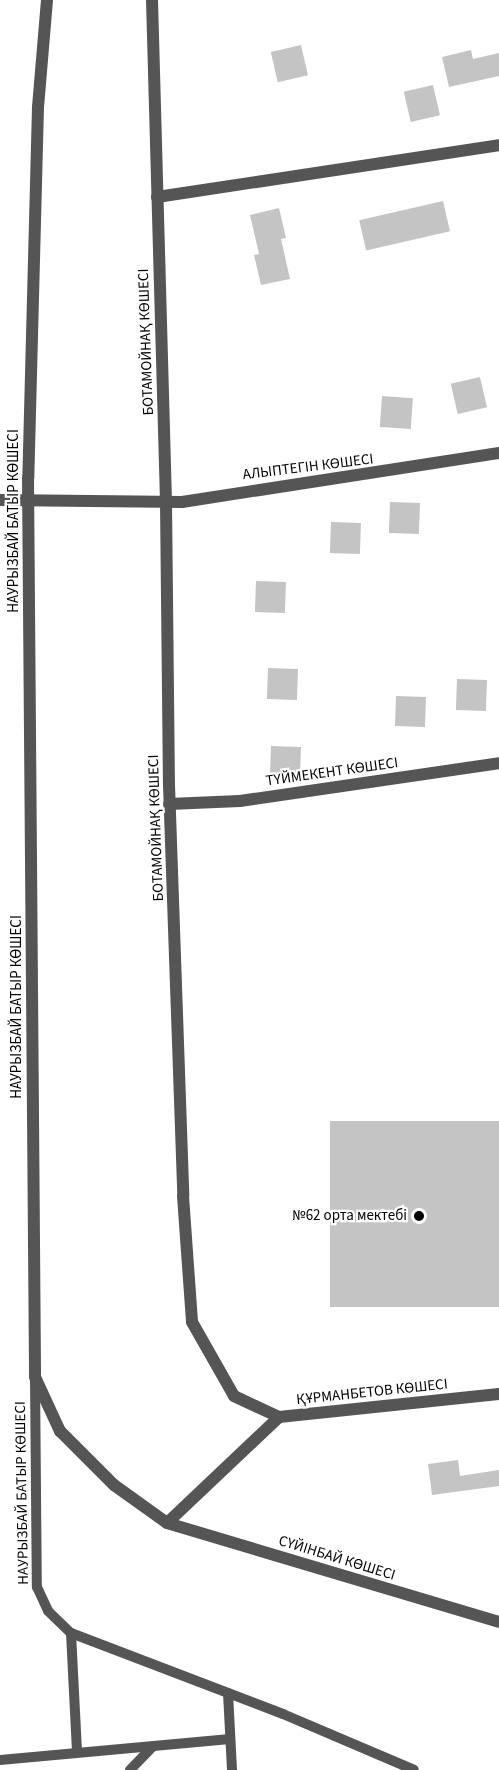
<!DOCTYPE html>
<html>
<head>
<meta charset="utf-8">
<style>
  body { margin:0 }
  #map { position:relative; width:499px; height:1770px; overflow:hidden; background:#fff; font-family:"Source Sans 3",sans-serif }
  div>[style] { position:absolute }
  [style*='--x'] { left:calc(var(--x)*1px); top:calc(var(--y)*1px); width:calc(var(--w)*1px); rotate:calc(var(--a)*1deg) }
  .building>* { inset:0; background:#c4c4c4; transform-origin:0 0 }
  .lane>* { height:10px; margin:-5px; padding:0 5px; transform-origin:5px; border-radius:5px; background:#555 }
  .street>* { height:12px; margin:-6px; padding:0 6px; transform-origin:6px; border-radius:6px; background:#555 }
  .dots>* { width:16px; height:16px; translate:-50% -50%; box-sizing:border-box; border:3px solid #fff; border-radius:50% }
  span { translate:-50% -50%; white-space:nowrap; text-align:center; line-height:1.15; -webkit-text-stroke:4.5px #fff; paint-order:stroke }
  .street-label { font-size:15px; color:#000 }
  .poi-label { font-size:15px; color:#000 }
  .right { translate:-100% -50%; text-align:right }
</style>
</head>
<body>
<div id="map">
  <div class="building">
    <div style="left:301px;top:45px;width:31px;height:31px;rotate:77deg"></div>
    <div style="clip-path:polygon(471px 50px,473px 59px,499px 53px,499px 76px,449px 87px,442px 57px)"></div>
    <div style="left:433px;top:85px;width:31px;height:30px;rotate:77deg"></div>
    <div style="left:443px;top:201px;width:31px;height:86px;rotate:77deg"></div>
    <div style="clip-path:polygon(279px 208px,286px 238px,281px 239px,290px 279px,261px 285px,254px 255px,259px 254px,250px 215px)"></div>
    <div style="left:480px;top:377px;width:31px;height:30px;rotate:77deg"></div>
    <div style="left:382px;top:396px;width:31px;height:31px;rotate:4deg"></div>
    <div style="left:390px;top:502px;width:30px;height:31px;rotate:2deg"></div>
    <div style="left:331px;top:522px;width:30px;height:31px;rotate:2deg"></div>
    <div style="left:256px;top:581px;width:30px;height:31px;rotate:2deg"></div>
    <div style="left:268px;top:668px;width:30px;height:31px;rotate:2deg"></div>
    <div style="left:457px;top:679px;width:30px;height:31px;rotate:2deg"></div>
    <div style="left:396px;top:696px;width:30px;height:30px;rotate:2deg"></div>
    <div style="left:271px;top:746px;width:30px;height:30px;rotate:2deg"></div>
    <div style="left:499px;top:1121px;width:186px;height:169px;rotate:90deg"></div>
    <div style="clip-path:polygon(458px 1460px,460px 1476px,499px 1470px,499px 1486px,432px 1495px,428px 1464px)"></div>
  </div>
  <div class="lane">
    <div style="--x:35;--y:1377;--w:210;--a:89.5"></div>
    <div style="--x:37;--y:1587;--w:26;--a:65"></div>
    <div style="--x:48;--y:1611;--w:32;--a:44"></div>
    <div style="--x:71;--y:1633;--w:227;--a:20.9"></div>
    <div style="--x:283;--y:1714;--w:142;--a:23.1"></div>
    <div style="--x:71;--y:1633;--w:119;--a:87.1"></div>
    <div style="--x:228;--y:1693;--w:77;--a:87"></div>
    <div style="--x:0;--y:1760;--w:231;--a:-5.2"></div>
    <div style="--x:130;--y:1770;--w:33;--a:-46"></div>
  </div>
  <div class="street">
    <div style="--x:47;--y:0;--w:107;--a:94.8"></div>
    <div style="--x:38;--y:107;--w:371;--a:91.5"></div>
    <div style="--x:28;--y:478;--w:899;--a:89.55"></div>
    <div style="--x:35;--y:1377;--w:60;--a:65.2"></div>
    <div style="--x:60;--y:1431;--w:76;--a:45"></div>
    <div style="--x:114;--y:1485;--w:65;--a:35.6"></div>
    <div style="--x:167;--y:1523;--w:154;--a:-43.4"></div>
    <div style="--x:279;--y:1417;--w:221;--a:-6"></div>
    <div style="--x:152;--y:0;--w:502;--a:88.4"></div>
    <div style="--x:166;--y:502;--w:283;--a:89.4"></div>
    <div style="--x:169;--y:785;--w:411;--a:88"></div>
    <div style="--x:183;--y:1196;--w:126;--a:85.9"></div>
    <div style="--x:192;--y:1322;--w:85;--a:60.4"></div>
    <div style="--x:234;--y:1396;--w:50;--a:25"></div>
    <div style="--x:157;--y:197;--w:346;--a:-8.6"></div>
    <div style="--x:0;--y:500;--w:182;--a:0.6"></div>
    <div style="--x:182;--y:502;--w:321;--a:-8.8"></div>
    <div style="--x:169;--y:804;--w:71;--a:-2.4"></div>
    <div style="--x:240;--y:801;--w:262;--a:-8.3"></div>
    <div style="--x:167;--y:1523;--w:346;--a:16.6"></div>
  </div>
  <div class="dots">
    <div style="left:419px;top:1216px;background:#000"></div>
  </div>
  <div class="street-label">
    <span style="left:146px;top:342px;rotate:-92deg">БОТАМОЙНАҚ КӨШЕСІ</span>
    <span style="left:308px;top:467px;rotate:-7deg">АЛЫПТЕГІН КӨШЕСІ</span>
    <span style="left:14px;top:521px;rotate:-90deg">НАУРЫЗБАЙ БАТЫР КӨШЕСІ</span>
    <span style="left:332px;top:772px;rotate:-8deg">ТҮЙМЕКЕНТ КӨШЕСІ</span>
    <span style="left:156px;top:828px;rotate:-92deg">БОТАМОЙНАҚ КӨШЕСІ</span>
    <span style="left:17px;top:1007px;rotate:-90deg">НАУРЫЗБАЙ БАТЫР КӨШЕСІ</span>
    <span style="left:372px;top:1392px;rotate:-6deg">ҚҰРМАНБЕТОВ КӨШЕСІ</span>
    <span style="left:22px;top:1493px;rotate:-91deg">НАУРЫЗБАЙ БАТЫР КӨШЕСІ</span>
    <span style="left:337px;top:1558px;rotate:17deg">СҮЙІНБАЙ КӨШЕСІ</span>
  </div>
  <div class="poi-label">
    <span class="right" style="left:407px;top:1216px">№62 орта мектебі</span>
  </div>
</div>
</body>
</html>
